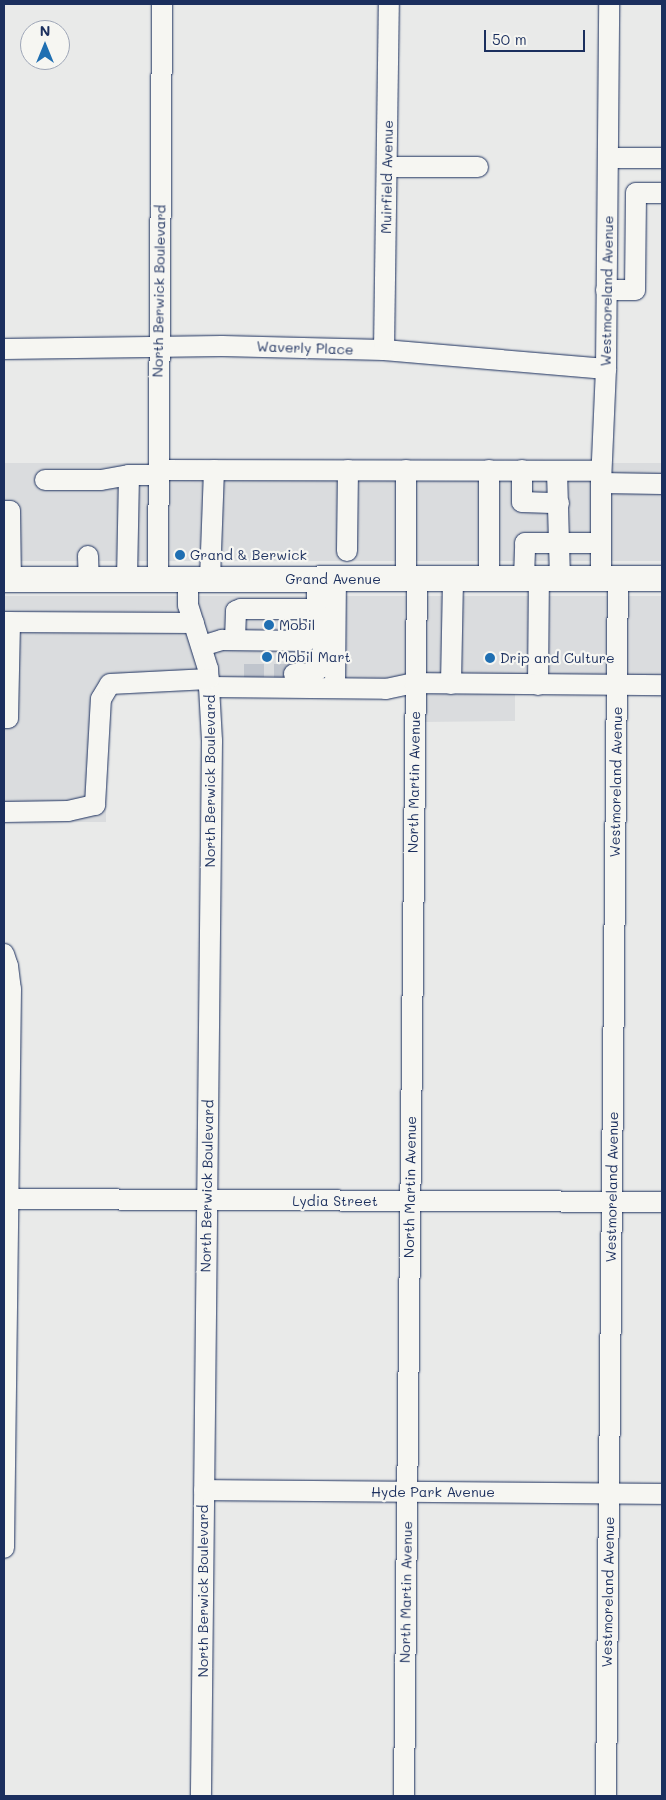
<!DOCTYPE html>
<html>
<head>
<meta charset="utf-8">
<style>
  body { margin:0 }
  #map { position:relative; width:666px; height:1800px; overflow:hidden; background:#e9eae9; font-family:Mali,sans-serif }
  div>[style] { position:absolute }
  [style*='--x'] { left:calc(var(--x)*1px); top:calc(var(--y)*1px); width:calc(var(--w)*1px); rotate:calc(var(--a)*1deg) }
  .built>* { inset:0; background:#dadcde; transform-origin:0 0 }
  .minor-tunnel>* { height:20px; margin-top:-10px; transform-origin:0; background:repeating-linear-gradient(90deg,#c0c5cd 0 20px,transparent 0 30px) }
  .roads { filter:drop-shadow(0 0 1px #1b2f5e) drop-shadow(0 0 1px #1b2f5e) }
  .minor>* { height:20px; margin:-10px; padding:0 10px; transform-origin:10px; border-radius:10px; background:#f6f6f2 }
  .major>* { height:25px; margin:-12.5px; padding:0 12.5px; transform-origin:12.5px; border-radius:12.5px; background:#f6f6f2 }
  .dots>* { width:14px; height:14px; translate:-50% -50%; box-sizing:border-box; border:2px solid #f6f6f2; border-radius:50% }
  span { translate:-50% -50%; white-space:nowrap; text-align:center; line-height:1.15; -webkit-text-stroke:4.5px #f6f6f2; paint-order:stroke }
  .street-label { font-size:14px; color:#1b2f5e }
  .poi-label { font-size:14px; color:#1b2f5e }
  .left { translate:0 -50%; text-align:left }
  .frame { position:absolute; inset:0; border:5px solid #1b2f5e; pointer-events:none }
  .north { position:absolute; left:20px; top:20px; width:50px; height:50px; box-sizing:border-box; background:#f6f6f2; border:1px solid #9ea6b7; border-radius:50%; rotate:0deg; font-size:14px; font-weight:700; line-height:20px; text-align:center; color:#1b2f5e }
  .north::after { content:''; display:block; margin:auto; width:18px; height:22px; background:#1f6fb2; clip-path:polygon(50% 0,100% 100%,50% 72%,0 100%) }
  .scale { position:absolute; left:484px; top:30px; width:101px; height:22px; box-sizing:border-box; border:2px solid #1b2f5e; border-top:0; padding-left:6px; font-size:15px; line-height:18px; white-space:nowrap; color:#1b2f5e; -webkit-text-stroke:4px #f6f6f2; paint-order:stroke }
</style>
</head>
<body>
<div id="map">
  <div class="built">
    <div style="left:662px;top:463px;width:98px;height:658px;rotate:90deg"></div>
    <div style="clip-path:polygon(4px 596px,662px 596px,662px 690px,515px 688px,515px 721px,423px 722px,424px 691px,105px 689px,106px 822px,4px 822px)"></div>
  </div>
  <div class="minor-tunnel">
    <div style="--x:244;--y:674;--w:50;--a:0"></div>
  </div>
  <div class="roads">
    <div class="minor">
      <div style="--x:608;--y:158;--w:54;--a:0"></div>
      <div style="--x:387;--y:167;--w:91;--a:0"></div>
      <div style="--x:606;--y:290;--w:29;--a:0"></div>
      <div style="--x:635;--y:290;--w:97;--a:-89.4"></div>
      <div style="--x:636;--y:193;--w:26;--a:0"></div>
      <div style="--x:4;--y:349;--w:218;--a:-0.8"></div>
      <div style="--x:222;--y:346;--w:162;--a:1.4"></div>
      <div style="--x:384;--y:350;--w:223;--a:4.9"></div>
      <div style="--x:384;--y:350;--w:346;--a:-89.2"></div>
      <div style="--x:157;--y:470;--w:444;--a:0.1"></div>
      <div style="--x:406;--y:470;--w:108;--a:90"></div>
      <div style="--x:522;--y:470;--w:32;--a:90"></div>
      <div style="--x:522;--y:502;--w:37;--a:2"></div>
      <div style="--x:557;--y:471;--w:107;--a:88.4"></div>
      <div style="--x:45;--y:480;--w:56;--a:0"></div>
      <div style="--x:101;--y:480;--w:28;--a:-10"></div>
      <div style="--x:129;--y:475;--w:28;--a:0"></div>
      <div style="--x:601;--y:483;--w:61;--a:0.9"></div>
      <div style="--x:4;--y:511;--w:6;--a:0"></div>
      <div style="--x:10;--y:511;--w:68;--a:89.2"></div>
      <div style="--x:347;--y:551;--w:81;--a:-89.3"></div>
      <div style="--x:88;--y:556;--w:23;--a:88"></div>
      <div style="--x:489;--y:578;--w:108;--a:-90"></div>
      <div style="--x:524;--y:578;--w:35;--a:-88"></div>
      <div style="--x:525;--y:543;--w:76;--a:0"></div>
      <div style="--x:601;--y:578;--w:95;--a:-90"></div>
      <div style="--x:601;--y:483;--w:114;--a:-87.5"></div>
      <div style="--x:606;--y:369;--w:365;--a:-89.5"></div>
      <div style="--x:127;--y:579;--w:104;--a:-88.9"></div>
      <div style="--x:158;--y:579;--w:575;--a:-89.6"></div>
      <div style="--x:188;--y:579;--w:26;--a:90"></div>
      <div style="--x:188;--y:605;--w:67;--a:72.6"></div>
      <div style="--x:208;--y:669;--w:72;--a:86.8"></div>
      <div style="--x:212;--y:741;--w:1055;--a:90.6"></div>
      <div style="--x:210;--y:579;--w:109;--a:-87.9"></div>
      <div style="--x:4;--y:622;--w:190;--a:0.3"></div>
      <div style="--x:235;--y:640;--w:29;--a:-88"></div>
      <div style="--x:236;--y:611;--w:5;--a:-22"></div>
      <div style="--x:241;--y:609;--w:76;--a:0"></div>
      <div style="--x:202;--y:646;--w:21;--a:-17"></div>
      <div style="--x:222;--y:640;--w:84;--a:0.7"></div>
      <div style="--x:306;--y:641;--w:19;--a:-55"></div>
      <div style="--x:294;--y:674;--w:19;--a:-3"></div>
      <div style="--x:313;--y:673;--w:11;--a:-34"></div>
      <div style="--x:322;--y:667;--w:25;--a:-88"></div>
      <div style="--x:323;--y:642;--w:18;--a:-109"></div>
      <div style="--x:317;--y:625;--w:46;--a:-90"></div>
      <div style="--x:451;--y:684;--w:106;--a:-88.9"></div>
      <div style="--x:538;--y:685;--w:107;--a:-89.5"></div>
      <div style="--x:209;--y:687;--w:177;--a:0.6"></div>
      <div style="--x:386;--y:689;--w:30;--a:-12"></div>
      <div style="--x:415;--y:683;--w:247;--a:0.5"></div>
      <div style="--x:335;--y:688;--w:109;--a:-89.5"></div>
      <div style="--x:4;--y:718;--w:4;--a:0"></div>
      <div style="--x:8;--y:718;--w:96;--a:-88.8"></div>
      <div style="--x:4;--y:812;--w:64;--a:-0.9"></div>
      <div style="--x:68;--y:811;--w:28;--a:-13"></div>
      <div style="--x:95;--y:805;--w:106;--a:-86.8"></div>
      <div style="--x:101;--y:699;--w:17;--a:-59"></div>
      <div style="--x:110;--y:684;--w:99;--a:-2.9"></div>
      <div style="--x:4;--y:954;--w:13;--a:72"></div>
      <div style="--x:8;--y:966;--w:23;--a:83"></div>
      <div style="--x:11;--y:989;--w:559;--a:90.72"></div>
      <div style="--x:8;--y:1199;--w:654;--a:0.26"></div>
      <div style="--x:204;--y:1490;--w:458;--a:0.5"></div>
      <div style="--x:404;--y:1796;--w:1218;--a:-89.39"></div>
      <div style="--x:606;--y:1796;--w:1218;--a:-89.44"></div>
    </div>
    <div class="major">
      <div style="--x:4;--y:579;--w:658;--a:-0.09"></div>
    </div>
  </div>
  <div class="dots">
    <div style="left:180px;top:555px;background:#1f6fb2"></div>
    <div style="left:269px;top:625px;background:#1f6fb2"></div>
    <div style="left:267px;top:657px;background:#1f6fb2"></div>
    <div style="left:490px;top:658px;background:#1f6fb2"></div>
  </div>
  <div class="street-label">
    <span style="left:387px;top:177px;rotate:-89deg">Muirfield Avenue</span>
    <span style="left:159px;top:291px;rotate:-89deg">North Berwick Boulevard</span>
    <span style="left:607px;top:291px;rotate:-89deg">Westmoreland Avenue</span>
    <span style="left:305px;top:348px;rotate:2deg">Waverly Place</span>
    <span style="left:333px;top:579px">Grand Avenue</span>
    <span style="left:210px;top:781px;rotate:-90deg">North Berwick Boulevard</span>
    <span style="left:414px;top:782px;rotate:-89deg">North Martin Avenue</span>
    <span style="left:616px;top:782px;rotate:-89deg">Westmoreland Avenue</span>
    <span style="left:207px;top:1186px;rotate:-89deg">North Berwick Boulevard</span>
    <span style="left:410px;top:1187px;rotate:-89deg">North Martin Avenue</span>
    <span style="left:612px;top:1187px;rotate:-89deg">Westmoreland Avenue</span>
    <span style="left:335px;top:1201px">Lydia Street</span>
    <span style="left:433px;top:1492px">Hyde Park Avenue</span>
    <span style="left:203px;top:1591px;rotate:-90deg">North Berwick Boulevard</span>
    <span style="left:406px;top:1592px;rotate:-89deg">North Martin Avenue</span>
    <span style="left:608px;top:1592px;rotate:-89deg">Westmoreland Avenue</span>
  </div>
  <div class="poi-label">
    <span class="left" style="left:190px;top:555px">Grand &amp; Berwick</span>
    <span class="left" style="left:279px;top:625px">Mobil</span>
    <span class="left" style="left:277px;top:657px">Mobil Mart</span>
    <span class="left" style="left:500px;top:658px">Drip and Culture</span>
  </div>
  <div class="frame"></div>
  <div class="north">N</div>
  <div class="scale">50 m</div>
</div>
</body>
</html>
